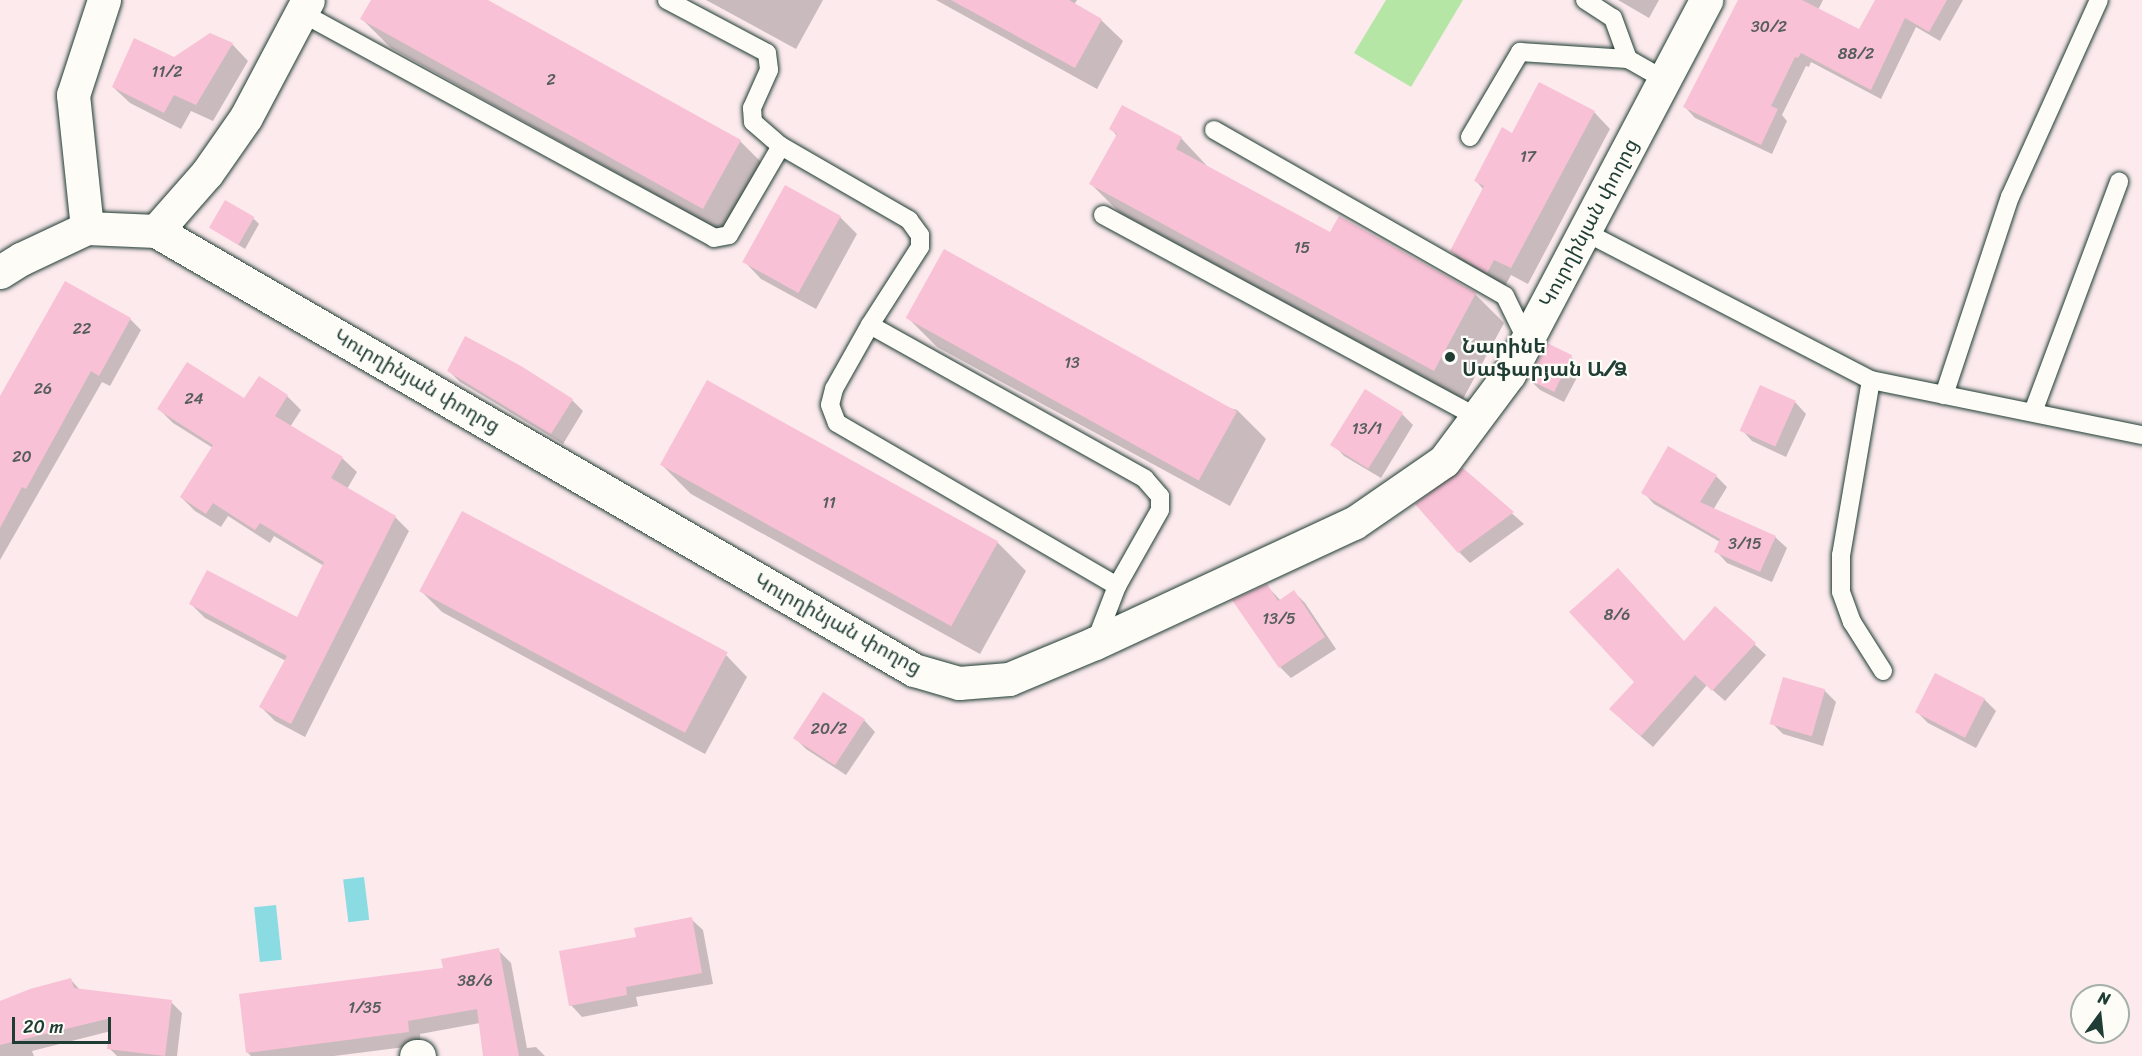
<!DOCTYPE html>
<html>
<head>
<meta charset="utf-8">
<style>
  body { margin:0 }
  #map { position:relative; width:2142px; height:1056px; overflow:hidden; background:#fceaed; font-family:Sriracha,"Noto Sans Armenian",sans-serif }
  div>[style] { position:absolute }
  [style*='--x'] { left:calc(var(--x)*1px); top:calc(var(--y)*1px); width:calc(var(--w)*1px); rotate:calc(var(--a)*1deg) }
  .green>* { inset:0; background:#b6e6a5 }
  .water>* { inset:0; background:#8bdce2; transform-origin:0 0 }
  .shadow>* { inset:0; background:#0003 }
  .building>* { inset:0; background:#f9c1d6; transform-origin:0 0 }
  .roads { filter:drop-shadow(0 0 2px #1f3d34) drop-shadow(0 0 2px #1f3d34) }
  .service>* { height:18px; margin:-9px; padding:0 9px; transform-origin:9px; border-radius:9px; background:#fdfcf7 }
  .minor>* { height:33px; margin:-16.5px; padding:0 16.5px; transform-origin:16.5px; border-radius:16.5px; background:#fdfcf7 }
  .tertiary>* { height:33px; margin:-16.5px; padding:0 16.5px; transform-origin:16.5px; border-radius:16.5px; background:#fdfcf7 }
  .dots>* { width:16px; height:16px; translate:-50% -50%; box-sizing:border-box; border:3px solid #fdfcf7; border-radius:50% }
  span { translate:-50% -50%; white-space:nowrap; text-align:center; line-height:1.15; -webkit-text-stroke:4.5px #fdfcf7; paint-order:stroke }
  .number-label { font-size:16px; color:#565e5c }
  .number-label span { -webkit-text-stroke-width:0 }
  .street-label { font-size:20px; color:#1f3d34 }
  .poi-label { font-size:20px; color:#1f3d34; font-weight:700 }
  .left { translate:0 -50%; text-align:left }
  .north { position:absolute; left:2070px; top:984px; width:60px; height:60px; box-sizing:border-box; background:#fdfcf7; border:2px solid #a4b0a9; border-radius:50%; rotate:15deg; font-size:16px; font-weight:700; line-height:24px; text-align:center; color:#1f3d34 }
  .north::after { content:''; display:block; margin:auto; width:21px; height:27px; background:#1f3d34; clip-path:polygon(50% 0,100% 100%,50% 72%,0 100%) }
  .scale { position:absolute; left:12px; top:1017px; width:99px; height:27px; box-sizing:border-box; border:3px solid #1f3d34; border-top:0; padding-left:8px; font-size:18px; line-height:21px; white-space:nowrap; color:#1f3d34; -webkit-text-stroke:4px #fdfcf7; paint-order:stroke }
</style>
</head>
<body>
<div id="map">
  <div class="green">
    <div style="clip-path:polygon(1386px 0,1463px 0,1411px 87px,1354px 53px)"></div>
  </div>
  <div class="water">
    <div style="left:364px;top:877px;width:43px;height:21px;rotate:83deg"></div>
    <div style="left:276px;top:905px;width:55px;height:22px;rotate:84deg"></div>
  </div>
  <div class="shadow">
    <div style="clip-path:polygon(373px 0,485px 0,740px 141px,769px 170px,732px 237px,391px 48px,362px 19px)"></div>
    <div style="clip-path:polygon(706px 0,823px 0,796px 49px)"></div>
    <div style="clip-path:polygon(936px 0,1077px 0,1074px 5px,1101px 20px,1123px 41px,1097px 89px)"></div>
    <div style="clip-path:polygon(1618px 0,1659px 0,1649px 18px)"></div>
    <div style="clip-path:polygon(1740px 0,1823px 0,1818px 10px,1860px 31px,1878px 0,1963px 0,1940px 41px,1916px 27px,1881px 99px,1811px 62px,1809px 67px,1806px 66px,1782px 115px,1787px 121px,1772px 154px,1695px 118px,1685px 107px)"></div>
    <div style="clip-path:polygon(232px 44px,248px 61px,213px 121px,191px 111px,181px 129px,130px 103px,113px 87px,174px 59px)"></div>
    <div style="clip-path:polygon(1594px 112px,1610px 129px,1528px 284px,1511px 275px,1504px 288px,1468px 268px,1451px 251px,1484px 190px,1476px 181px,1513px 135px)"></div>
    <div style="clip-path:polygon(1111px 129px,1181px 138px,1210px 169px,1331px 234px,1475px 294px,1504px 323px,1463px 399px,1120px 213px,1091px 184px,1117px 136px)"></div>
    <div style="clip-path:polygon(840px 217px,857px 234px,816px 309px,761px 279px,745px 262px)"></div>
    <div style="clip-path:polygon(254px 219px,259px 224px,245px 249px,211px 228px)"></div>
    <div style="clip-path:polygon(908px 318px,1237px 410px,1266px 439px,1230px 506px,937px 347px)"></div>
    <div style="clip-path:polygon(130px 319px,141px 330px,110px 386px,102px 382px,0 560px,0 400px)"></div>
    <div style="clip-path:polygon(1571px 357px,1582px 368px,1564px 402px,1540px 390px,1529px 379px)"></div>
    <div style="clip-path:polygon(449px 371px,572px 400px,583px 411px,563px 444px,460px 382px)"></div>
    <div style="clip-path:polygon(287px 396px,301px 410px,290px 427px,342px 458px,357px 472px,347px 489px,395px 517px,409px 531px,305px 737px,275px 721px,261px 707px,286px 661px,205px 618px,191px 604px,297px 619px,324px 566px,274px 536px,270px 543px,228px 516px,221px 527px,195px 511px,181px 497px,213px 448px,173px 423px,159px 409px)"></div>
    <div style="clip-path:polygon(1795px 402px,1806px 414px,1786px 457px,1752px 441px,1741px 429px)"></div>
    <div style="clip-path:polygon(1402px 414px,1413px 425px,1381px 478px,1344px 456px,1333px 444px)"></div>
    <div style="clip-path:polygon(662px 465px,997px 542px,1026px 571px,980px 654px,691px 494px)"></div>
    <div style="clip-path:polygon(1463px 470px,1524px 524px,1470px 563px,1459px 552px)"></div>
    <div style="clip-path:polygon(1716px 476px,1727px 487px,1713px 510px,1775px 537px,1787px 548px,1772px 582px,1727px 563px,1716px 551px,1720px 542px,1654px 504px,1643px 492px)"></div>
    <div style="clip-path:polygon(1267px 586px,1281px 601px,1294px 592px,1305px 603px,1336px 649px,1291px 678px,1280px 667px)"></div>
    <div style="clip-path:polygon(420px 590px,726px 655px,747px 677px,705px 754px,442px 612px)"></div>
    <div style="clip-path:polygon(1715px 608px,1766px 655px,1725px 701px,1707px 685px,1653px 747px,1622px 720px,1636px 682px,1685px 642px)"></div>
    <div style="clip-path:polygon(1936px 675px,1984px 699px,1996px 711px,1976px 748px,1928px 723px,1917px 712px)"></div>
    <div style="clip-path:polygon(1824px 690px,1836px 702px,1823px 746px,1783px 734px,1772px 723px)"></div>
    <div style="clip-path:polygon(864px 720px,875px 732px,846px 775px,806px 749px,795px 738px)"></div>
    <div style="clip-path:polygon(691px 919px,703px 930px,713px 984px,636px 997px,638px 1006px,582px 1017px,571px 1005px,637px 938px)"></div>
    <div style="clip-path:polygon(498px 950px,511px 963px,527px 1048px,536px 1047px,545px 1056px,484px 1056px,480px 1023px,420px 1034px,421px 1045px,334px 1056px,251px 1056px,248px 1053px,240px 995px,444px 969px)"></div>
    <div style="clip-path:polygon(71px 980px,81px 991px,171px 1002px,182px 1013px,177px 1056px,117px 1056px,109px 1048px,111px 1031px,32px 1051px,34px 1056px,0 1056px,0 1002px)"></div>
  </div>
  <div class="building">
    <div style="clip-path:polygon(371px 0,488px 0,741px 140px,703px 209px,360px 19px)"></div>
    <div style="clip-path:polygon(951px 0,1069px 0,1102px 19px,1075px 68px)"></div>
    <div style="clip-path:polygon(1738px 0,1802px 0,1859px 29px,1875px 0,1947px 0,1929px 32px,1905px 18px,1871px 90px,1801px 53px,1798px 58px,1795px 57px,1771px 106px,1778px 109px,1761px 145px,1683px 107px)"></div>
    <div style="clip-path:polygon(210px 33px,233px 43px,196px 105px,174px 95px,164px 113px,112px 87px,134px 38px,174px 57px)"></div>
    <div style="clip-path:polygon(1539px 82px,1595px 111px,1511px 268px,1494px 260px,1487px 273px,1450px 251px,1484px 186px,1474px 181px,1502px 127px,1512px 133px)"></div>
    <div style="clip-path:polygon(1122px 105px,1182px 137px,1176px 149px,1330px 232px,1339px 216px,1476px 293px,1434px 371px,1089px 184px,1117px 134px,1109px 129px)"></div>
    <div style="left:785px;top:185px;width:64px;height:88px;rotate:29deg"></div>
    <div style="left:225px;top:200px;width:34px;height:32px;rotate:30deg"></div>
    <div style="left:944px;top:249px;width:335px;height:79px;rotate:29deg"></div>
    <div style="clip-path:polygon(65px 281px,131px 318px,99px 376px,91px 371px,26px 489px,22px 487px,0 528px,0 396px)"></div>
    <div style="clip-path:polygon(465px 336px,521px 366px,573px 399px,551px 434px,447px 371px)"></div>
    <div style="left:1547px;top:343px;width:28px;height:41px;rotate:26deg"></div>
    <div style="clip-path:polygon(187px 362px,244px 398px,259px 376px,288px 395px,275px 416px,343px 457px,331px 478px,396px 516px,291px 724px,259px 707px,287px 656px,189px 604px,207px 570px,297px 617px,324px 562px,260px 523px,255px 530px,213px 503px,206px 514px,180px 497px,213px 445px,157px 409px)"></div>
    <div style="left:707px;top:380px;width:333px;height:97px;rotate:29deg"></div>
    <div style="left:1760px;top:385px;width:39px;height:50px;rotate:24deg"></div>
    <div style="left:1365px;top:389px;width:45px;height:66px;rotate:32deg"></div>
    <div style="clip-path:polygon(1668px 446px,1717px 475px,1700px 502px,1776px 536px,1760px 572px,1714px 552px,1720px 539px,1641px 493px)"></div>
    <div style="clip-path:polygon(1463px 468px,1514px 512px,1458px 553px,1415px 504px)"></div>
    <div style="left:462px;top:511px;width:301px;height:91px;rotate:28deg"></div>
    <div style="clip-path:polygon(1618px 568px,1684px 641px,1715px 606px,1756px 643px,1712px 691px,1695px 675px,1641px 736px,1609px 709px,1634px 682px,1569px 612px)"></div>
    <div style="clip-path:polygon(1267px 584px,1278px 601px,1294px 590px,1325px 637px,1279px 668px,1232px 600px)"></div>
    <div style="left:1935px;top:673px;width:56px;height:44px;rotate:27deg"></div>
    <div style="left:1783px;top:677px;width:44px;height:49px;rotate:16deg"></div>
    <div style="left:823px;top:692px;width:50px;height:55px;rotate:33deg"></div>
    <div style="clip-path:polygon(692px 917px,702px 973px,626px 987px,627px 995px,569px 1006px,559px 951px,636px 937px,634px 928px)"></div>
    <div style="clip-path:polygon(499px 948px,519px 1056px,483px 1056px,477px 1009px,408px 1021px,409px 1032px,246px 1053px,239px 994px,443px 968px,441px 959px)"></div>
    <div style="clip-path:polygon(71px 978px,74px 988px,172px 1000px,165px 1056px,107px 1049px,111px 1018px,0 1045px,0 1001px,30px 989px)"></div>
  </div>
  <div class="roads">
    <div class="service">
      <div style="--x:667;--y:0;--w:113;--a:27.9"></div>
      <div style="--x:767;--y:53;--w:17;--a:83"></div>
      <div style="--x:769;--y:70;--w:42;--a:114.1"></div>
      <div style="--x:752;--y:108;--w:14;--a:86"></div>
      <div style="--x:753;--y:122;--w:37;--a:41"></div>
      <div style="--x:781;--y:146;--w:148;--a:30"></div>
      <div style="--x:909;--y:220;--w:19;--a:54"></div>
      <div style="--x:920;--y:235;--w:12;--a:90"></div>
      <div style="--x:920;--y:247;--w:93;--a:122.7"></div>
      <div style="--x:870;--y:325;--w:315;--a:29.2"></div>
      <div style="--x:1145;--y:479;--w:23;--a:49"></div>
      <div style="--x:1160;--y:496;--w:14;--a:90"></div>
      <div style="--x:1160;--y:510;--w:87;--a:119.5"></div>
      <div style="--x:1117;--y:586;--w:61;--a:111.1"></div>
      <div style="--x:1585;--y:0;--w:33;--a:33"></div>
      <div style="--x:1613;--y:18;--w:44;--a:69.9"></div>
      <div style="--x:1628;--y:59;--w:43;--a:29.6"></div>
      <div style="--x:302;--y:13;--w:469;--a:28.6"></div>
      <div style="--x:714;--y:238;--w:15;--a:-11"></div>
      <div style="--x:729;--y:235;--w:103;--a:-59.7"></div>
      <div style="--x:1214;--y:130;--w:335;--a:29.7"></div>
      <div style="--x:1505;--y:296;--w:50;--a:63.9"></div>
      <div style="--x:1470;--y:137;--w:99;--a:-59.5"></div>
      <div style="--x:1520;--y:52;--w:108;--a:3.7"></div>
      <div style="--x:1103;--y:215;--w:425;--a:28.4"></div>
      <div style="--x:1585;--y:232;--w:322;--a:27.4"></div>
      <div style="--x:1871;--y:380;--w:277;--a:11.5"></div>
      <div style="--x:870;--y:325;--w:73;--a:119.4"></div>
      <div style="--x:834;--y:389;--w:16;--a:104"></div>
      <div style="--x:830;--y:405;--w:19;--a:69"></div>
      <div style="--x:837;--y:423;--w:324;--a:30.2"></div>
      <div style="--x:1871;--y:380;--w:178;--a:99.7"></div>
      <div style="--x:1841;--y:555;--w:37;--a:90"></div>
      <div style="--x:1841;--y:592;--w:32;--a:70"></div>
      <div style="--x:1852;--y:622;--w:58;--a:57.7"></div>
      <div style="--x:1944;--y:395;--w:209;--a:-71.6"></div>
      <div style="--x:2010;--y:197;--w:216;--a:-65.7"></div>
      <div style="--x:2033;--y:412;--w:246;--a:-69.5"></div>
    </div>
    <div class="minor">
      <div style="--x:87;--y:228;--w:134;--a:-96"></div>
      <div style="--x:73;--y:95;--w:100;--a:-71.9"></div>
      <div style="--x:156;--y:231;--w:876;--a:30.08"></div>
      <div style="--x:914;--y:670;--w:47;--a:16.1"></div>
      <div style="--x:959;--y:683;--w:50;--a:-4.6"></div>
      <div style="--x:1009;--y:679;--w:93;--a:-22.7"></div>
      <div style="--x:1095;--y:643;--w:285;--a:-24.9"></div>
      <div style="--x:1354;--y:523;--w:109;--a:-34.6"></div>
      <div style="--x:1444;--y:461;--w:109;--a:-53.2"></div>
      <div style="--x:1509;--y:374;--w:423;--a:-62.2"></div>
      <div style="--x:416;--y:1056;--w:3;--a:0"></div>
    </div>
    <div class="tertiary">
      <div style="--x:0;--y:272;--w:25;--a:-32"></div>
      <div style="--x:21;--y:259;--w:73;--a:-25.2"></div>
      <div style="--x:87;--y:228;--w:69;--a:2.5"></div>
      <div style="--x:156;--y:231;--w:77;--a:-48.7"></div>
      <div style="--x:207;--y:173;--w:68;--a:-55.1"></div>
      <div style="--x:246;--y:117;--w:132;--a:-62.1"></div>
    </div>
  </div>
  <div class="dots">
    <div style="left:1450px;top:357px;background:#1f3d34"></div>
  </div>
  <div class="number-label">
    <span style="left:1769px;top:27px">30/2</span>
    <span style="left:1856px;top:54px">88/2</span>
    <span style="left:167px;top:72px">11/2</span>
    <span style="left:551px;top:80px">2</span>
    <span style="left:1528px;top:157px">17</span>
    <span style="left:1302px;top:248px">15</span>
    <span style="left:82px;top:329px">22</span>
    <span style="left:1072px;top:363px">13</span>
    <span style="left:43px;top:389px">26</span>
    <span style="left:194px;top:399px">24</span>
    <span style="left:1367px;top:429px">13/1</span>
    <span style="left:22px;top:457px">20</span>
    <span style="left:829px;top:503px">11</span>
    <span style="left:1745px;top:544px">3/15</span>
    <span style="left:1617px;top:615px">8/6</span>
    <span style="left:1279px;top:619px">13/5</span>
    <span style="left:829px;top:729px">20/2</span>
    <span style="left:475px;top:981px">38/6</span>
    <span style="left:365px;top:1008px">1/35</span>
  </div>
  <div class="street-label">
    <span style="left:1589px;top:223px;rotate:-62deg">Կուրղինյան փողոց</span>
    <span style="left:417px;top:381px;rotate:30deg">Կուրղինյան փողոց</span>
    <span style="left:838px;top:624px;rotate:29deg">Կուրղինյան փողոց</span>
  </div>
  <div class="poi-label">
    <span class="left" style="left:1462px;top:358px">Նարինե<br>Սաֆարյան Ա/Ձ</span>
  </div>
  <div class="north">N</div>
  <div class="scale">20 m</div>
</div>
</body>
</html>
